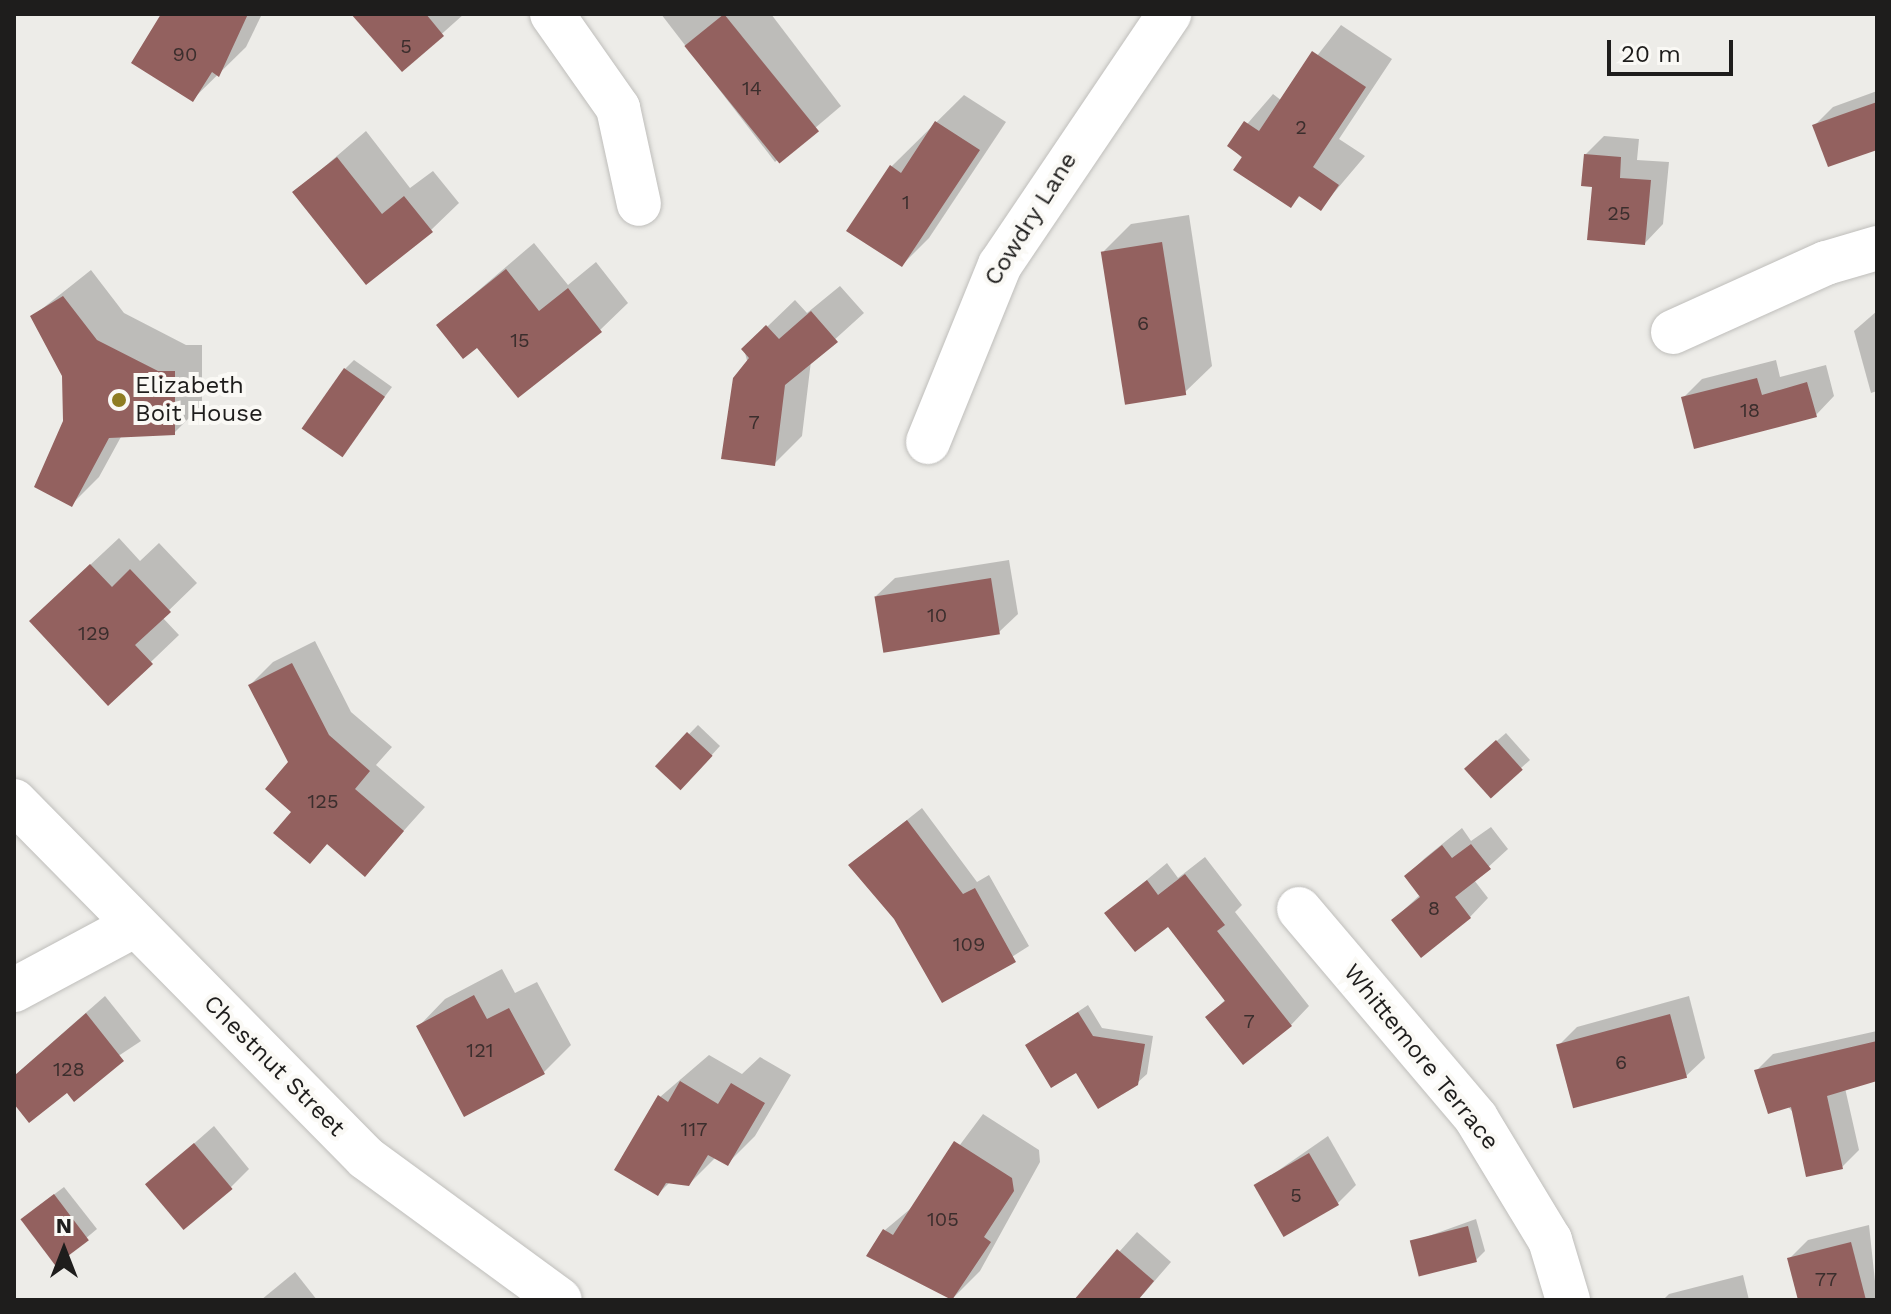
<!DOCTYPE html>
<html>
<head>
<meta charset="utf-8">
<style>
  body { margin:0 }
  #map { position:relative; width:1891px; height:1314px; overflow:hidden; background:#edece8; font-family:"Work Sans",sans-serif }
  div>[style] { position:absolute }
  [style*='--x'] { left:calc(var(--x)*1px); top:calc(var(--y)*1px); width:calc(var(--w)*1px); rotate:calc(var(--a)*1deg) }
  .shadow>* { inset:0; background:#0003 }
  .building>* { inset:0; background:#93615f; transform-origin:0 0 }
  .roads { filter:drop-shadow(0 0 2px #bfbebb) drop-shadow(0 0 2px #bfbebb) }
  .minor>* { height:44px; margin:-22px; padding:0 22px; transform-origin:22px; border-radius:22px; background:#fff }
  .tertiary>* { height:44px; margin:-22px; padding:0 22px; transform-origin:22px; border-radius:22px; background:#fff }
  .dots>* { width:22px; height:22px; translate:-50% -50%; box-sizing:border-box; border:4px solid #faf9f5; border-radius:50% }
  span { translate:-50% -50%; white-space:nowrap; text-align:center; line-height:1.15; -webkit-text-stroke:8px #faf9f5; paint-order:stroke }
  .number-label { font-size:20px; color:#3b2e2d }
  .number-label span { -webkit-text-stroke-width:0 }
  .street-label { font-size:24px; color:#1e1d1c }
  .poi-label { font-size:24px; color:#1e1d1c }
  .left { translate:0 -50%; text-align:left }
  .frame { position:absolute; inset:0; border:16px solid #1e1d1c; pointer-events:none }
  .north { position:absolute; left:24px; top:1210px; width:80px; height:80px; -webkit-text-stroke:6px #faf9f5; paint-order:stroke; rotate:0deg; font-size:22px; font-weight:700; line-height:32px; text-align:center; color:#1e1d1c }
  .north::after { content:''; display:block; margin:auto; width:28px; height:36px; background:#1e1d1c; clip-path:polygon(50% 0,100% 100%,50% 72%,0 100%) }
  .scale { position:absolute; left:1607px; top:40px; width:126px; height:36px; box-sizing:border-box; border:4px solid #1e1d1c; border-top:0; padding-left:10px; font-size:24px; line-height:28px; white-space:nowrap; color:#1e1d1c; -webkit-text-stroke:6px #faf9f5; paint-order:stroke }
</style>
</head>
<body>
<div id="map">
  <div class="shadow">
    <div style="clip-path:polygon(164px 14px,262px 14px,246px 47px,193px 99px)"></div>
    <div style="clip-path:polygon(362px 14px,464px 14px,407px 65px)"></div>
    <div style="clip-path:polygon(661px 14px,771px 14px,841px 106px,775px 162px)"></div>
    <div style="clip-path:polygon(1341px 25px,1392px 59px,1339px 139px,1365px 156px,1321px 208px,1301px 195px,1290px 206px,1229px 145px,1273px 94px,1282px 101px)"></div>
    <div style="clip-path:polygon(1877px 91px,1877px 148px,1815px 125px,1833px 107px)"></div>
    <div style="clip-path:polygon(964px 95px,1006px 122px,929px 238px,902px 265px,892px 166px)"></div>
    <div style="clip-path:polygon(366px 131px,410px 188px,433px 171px,459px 203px,431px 230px,295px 192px)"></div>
    <div style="clip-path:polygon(1604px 136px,1639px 139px,1637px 160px,1669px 162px,1663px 224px,1645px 243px,1594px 185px,1585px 155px)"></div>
    <div style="clip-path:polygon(1189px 215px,1212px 366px,1184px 393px,1104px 251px,1131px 224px)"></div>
    <div style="clip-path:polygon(534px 243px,568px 285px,596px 262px,628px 303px,600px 330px,478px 345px,438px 325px)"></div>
    <div style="clip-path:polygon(91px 270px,124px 313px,186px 345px,202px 345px,202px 405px,174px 433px,122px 435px,99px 477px,72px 504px,64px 376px,33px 316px)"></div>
    <div style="clip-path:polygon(840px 286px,864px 313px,811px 361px,802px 436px,774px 464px,744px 349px,795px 300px,807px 313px)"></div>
    <div style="clip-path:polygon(1877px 311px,1877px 391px,1871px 393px,1854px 331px)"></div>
    <div style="clip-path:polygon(354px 360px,392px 387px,341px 455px,345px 369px)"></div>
    <div style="clip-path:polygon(1776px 360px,1780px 377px,1826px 365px,1834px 396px,1816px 415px,1683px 398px,1702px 379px)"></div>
    <div style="clip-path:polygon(119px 538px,140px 561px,159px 543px,197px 583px,162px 617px,179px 635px,108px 703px,59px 594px)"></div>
    <div style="clip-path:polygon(1009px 560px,1018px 614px,999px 632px,876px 596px,895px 578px)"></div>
    <div style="clip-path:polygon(315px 641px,351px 712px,392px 747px,376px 765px,425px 807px,365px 874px,329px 842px,310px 861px,294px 811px,290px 763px,250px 685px,273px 662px)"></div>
    <div style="clip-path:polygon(698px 725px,720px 746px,690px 779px,658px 766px)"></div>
    <div style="clip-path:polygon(1506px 733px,1530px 760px,1521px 768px,1476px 759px)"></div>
    <div style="clip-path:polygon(922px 808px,977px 882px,989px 875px,1029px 946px,943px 1001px,896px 918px,850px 865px)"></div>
    <div style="clip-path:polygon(1491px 827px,1508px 849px,1474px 880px,1488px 898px,1470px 917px,1393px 920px,1421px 894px,1406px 876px,1425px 858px,1462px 828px,1471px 841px)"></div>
    <div style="clip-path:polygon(1205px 857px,1242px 905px,1235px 912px,1309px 1006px,1291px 1025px,1208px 1017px,1226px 999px,1169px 924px,1107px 913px,1167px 863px,1178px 878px)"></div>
    <div style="clip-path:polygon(502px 969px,515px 993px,537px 982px,571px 1045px,544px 1072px,418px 1027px,445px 999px)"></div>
    <div style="clip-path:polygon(105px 996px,141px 1041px,67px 1090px,14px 1101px,14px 1076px)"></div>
    <div style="clip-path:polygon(1689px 996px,1705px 1058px,1686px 1076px,1558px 1046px,1577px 1027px)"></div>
    <div style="clip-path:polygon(1088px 1005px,1102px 1028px,1153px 1036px,1147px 1074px,1137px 1083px,1077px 1070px,1028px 1045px)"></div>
    <div style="clip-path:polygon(1877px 1031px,1877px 1079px,1845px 1088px,1859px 1150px,1842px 1167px,1756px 1071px,1773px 1054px)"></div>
    <div style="clip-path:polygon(709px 1055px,742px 1074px,760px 1057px,791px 1075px,755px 1136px,727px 1164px,716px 1157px,689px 1184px,670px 1182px,658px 1194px,660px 1097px)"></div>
    <div style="clip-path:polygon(983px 1114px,1039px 1150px,1040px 1162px,980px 1271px,953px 1298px,885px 1230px,915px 1205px)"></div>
    <div style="clip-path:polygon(214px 1126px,249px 1169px,230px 1188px,148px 1184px)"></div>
    <div style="clip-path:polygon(1328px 1136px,1356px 1185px,1337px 1204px,1256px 1186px)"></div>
    <div style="clip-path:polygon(64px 1187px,97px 1229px,56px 1263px,32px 1211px)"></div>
    <div style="clip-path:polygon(1476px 1219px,1485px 1251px,1476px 1260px,1412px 1242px)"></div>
    <div style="clip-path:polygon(1869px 1225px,1877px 1300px,1800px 1300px,1789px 1259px,1808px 1240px)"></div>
    <div style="clip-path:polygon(1137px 1232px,1171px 1262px,1138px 1300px,1076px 1300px)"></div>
    <div style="clip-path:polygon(295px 1272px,317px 1300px,261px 1300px)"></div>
    <div style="clip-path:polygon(1743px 1275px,1749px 1300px,1663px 1300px,1669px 1294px)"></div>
  </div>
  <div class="building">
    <div style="clip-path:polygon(161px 14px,248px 14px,219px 77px,212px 72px,193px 102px,131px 63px)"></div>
    <div style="clip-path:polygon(351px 14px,426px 14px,444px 36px,402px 72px)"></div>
    <div style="left:724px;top:14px;width:151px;height:51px;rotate:51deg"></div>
    <div style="clip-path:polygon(1312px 51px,1366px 87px,1313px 167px,1339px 185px,1321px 211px,1299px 196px,1291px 208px,1233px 170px,1242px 157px,1227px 146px,1244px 121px,1259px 131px)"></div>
    <div style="clip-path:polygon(1877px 102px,1877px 150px,1828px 167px,1812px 125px)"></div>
    <div style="clip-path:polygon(935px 121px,980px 150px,902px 267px,846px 231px,890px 165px,901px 173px)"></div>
    <div style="clip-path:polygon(1584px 154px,1621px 157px,1620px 178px,1651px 180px,1645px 245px,1587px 240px,1592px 187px,1581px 186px)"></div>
    <div style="clip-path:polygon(337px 157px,382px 214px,404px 196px,433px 232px,366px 285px,292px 192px)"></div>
    <div style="left:1162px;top:242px;width:155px;height:62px;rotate:81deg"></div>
    <div style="clip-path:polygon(506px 269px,539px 311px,568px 288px,602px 332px,518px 398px,477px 348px,463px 359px,436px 325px)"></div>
    <div style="clip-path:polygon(63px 296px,97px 340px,158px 371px,175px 371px,175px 435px,109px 438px,72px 507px,34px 487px,63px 421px,62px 376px,30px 316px)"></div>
    <div style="clip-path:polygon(811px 311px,838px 342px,785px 385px,775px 466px,721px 459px,733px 378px,749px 358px,741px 349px,766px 325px,779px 339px)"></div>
    <div style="left:344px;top:368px;width:50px;height:74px;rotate:35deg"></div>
    <div style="clip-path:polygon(1757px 378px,1762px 395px,1807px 382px,1817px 417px,1694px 449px,1681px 397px)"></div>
    <div style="clip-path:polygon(90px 564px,112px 587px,130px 569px,171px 612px,135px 645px,153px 664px,108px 706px,29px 621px)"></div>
    <div style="left:991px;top:578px;width:57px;height:118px;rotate:81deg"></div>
    <div style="clip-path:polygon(292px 663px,329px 735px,370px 771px,355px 789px,404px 831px,365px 877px,327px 844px,310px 864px,273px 833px,291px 812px,265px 789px,288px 762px,248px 685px)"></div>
    <div style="left:687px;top:732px;width:35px;height:47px;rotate:43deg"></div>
    <div style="left:1496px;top:740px;width:40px;height:43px;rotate:48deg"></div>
    <div style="clip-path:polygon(907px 820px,963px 894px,975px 888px,1016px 962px,942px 1003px,894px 919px,848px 865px)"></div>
    <div style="clip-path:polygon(1471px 844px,1491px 869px,1455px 897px,1471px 918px,1421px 958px,1391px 920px,1420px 897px,1404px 876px,1442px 845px,1452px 858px)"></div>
    <div style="clip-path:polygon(1185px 874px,1225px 925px,1217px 931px,1292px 1026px,1243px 1065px,1205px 1017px,1225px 1001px,1168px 927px,1135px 952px,1104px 913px,1147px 880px,1158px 895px)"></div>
    <div style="clip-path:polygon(474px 995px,487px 1019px,509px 1008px,545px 1074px,464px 1117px,416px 1026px)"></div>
    <div style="clip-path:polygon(1078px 1012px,1093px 1036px,1145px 1044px,1138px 1085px,1098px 1109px,1076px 1073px,1051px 1088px,1025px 1045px)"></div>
    <div style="clip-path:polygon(86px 1013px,124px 1061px,74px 1102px,67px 1093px,29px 1123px,14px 1104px,14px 1076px)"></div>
    <div style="left:1670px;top:1014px;width:66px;height:118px;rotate:75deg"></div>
    <div style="clip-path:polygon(1877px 1041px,1877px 1081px,1827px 1096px,1843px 1169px,1806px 1177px,1791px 1107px,1768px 1114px,1754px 1070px)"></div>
    <div style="clip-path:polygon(680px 1081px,718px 1104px,731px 1083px,765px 1103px,728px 1166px,708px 1155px,689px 1186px,666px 1183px,658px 1196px,614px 1170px,658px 1095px,668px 1102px)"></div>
    <div style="clip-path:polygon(954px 1141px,1012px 1178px,1014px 1191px,984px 1237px,991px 1242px,952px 1300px,866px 1256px,883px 1229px,893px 1235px)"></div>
    <div style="left:194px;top:1143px;width:60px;height:64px;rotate:50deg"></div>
    <div style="left:1309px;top:1153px;width:60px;height:64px;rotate:60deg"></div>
    <div style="left:54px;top:1194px;width:58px;height:42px;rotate:53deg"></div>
    <div style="left:1468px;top:1226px;width:37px;height:60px;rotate:76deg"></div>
    <div style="clip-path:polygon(1851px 1242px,1866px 1300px,1798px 1300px,1787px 1258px)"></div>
    <div style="clip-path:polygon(1117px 1249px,1154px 1281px,1138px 1300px,1074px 1300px)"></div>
  </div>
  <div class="roads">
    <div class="minor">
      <div style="--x:552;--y:14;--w:115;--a:54.9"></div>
      <div style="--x:618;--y:108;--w:98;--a:77.7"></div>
      <div style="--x:1673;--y:332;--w:168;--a:-24.3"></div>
      <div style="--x:1826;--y:263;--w:53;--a:-16.4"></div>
      <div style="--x:928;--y:442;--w:191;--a:-67.9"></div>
      <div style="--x:1000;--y:265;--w:303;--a:-56"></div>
      <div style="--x:1299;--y:909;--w:274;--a:49.7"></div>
      <div style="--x:1476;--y:1118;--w:143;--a:58.8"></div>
      <div style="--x:1550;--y:1240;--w:63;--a:73.3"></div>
      <div style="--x:14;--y:990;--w:137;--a:-28.2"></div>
    </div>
    <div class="tertiary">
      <div style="--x:14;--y:801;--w:501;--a:45.4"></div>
      <div style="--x:366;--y:1158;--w:240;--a:36.2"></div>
    </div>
  </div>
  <div class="dots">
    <div style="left:119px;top:400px;background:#8e7c22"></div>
  </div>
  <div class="number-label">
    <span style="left:406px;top:46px">5</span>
    <span style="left:185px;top:54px">90</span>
    <span style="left:752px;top:88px">14</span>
    <span style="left:1301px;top:127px">2</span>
    <span style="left:906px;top:202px">1</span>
    <span style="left:1619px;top:213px">25</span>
    <span style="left:1143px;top:323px">6</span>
    <span style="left:520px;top:340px">15</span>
    <span style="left:1750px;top:410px">18</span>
    <span style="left:754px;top:422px">7</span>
    <span style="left:937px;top:615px">10</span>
    <span style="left:94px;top:633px">129</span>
    <span style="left:323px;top:801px">125</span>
    <span style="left:1434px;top:908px">8</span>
    <span style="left:969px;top:944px">109</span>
    <span style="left:1249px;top:1021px">7</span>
    <span style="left:480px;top:1050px">121</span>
    <span style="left:1621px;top:1062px">6</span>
    <span style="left:69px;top:1069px">128</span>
    <span style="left:694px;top:1129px">117</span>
    <span style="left:1296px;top:1195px">5</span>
    <span style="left:943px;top:1219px">105</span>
    <span style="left:1826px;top:1279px">77</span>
  </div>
  <div class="street-label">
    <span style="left:1031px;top:219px;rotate:-58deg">Cowdry Lane</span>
    <span style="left:1421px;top:1057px;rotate:51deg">Whittemore Terrace</span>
    <span style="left:274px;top:1066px;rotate:45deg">Chestnut Street</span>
  </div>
  <div class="poi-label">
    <span class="left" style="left:135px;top:400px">Elizabeth<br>Boit House</span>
  </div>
  <div class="frame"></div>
  <div class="north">N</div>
  <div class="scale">20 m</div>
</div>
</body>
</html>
